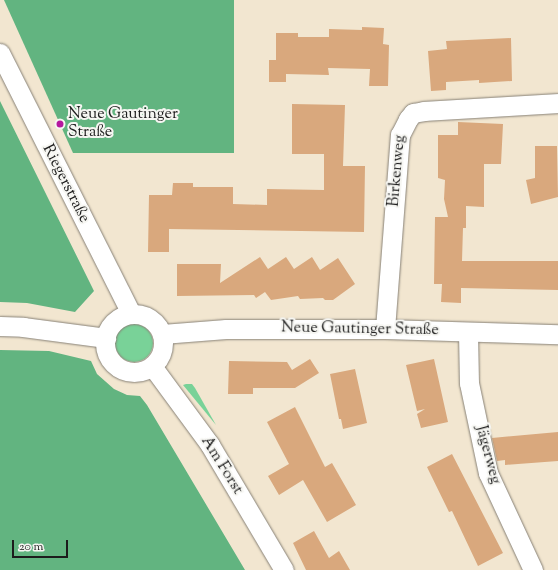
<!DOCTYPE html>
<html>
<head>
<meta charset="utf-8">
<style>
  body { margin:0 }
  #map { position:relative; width:558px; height:570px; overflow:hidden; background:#f2e6d0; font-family:"Sorts Mill Goudy",serif }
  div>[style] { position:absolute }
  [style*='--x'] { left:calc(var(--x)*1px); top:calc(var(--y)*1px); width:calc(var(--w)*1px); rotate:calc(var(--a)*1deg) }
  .green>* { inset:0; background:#79d298 }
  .round { border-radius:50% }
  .forest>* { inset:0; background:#62b480 }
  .building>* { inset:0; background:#d9a87d }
  .roads { filter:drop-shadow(0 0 1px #878176) drop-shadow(0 0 1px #878176) }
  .minor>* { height:19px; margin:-9.5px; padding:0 9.5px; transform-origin:9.5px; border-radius:9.5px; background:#fff }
  .minor>.ring { margin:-9.5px; padding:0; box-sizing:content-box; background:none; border:19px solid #fff; border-radius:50% }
  .dots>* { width:11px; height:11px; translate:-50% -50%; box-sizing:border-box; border:2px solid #f6f6f2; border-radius:50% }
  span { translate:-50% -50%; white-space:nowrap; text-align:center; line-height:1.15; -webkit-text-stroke:4px #f6f6f2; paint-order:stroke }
  .poi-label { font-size:16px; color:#1c1c1c }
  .left { translate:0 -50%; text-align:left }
  .street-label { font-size:16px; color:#1c1c1c }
  .scale { position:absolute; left:12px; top:540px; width:56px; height:18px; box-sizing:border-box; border:2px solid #1c1c1c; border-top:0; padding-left:5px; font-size:12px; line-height:14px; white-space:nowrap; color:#1c1c1c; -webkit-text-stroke:3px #f6f6f2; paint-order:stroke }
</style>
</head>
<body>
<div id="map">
  <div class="green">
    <div class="round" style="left:115px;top:324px;width:38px;height:38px"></div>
    <div style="clip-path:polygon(186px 384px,192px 384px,195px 388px,216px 425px,183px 385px)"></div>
  </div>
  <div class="forest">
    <div style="clip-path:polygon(4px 0,234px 0,234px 153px,73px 153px)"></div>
    <div style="clip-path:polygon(0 101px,94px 291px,75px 312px,27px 303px,0 302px)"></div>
    <div style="clip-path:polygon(0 350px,49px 351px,91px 361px,97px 374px,114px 389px,127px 395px,140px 396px,147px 405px,245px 570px,0 570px)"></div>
  </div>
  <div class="building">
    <div style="clip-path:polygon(362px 27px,384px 28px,383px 44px,389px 45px,388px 86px,369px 86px,370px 69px,328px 68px,329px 75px,286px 74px,286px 82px,269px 82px,269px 60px,276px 60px,276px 33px,298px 33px,298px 37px,329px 37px,329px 29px,362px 30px)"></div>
    <div style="clip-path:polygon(511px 38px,512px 81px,479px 83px,479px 80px,446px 82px,446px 90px,431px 91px,428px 51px,447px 49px,446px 41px)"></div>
    <div style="clip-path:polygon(292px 104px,345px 105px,343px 166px,365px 166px,364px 232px,169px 229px,169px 252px,148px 252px,149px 195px,172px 195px,173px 183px,193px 183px,193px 187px,233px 187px,233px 204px,267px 205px,267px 189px,324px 190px,324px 154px,292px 154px)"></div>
    <div style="clip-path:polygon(458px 122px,503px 124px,501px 164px,484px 164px,484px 207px,466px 206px,466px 228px,463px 228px,462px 261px,558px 261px,558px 290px,461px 288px,461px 303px,441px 302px,442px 284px,434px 284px,435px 217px,448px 217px,444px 199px,445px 180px,438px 178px,438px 135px,458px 135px)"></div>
    <div style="clip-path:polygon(535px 146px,557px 146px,558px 197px,531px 204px,526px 180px,535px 178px)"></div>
    <div style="clip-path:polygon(260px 257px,268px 269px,286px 257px,294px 269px,312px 257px,320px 270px,338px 258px,355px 284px,333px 300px,325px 300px,323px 298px,300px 299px,298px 296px,271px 300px,265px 292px,256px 298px,254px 295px,177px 296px,177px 264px,221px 264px,220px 283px)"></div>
    <div style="clip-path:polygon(310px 359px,319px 373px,295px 388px,253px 388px,253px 394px,228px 394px,229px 361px,287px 362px,292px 370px)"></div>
    <div style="clip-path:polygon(434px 359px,448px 422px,421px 428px,417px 414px,425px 409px,417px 411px,406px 365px)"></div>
    <div style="clip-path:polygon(355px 369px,367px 423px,343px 429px,341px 419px,339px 419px,330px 374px)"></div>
    <div style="clip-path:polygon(295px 407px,325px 467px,332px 463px,356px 505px,327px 522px,303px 480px,279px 495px,268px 476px,289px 464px,267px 422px)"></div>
    <div style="clip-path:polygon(558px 432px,558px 461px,505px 465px,505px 460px,497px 461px,492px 438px)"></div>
    <div style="clip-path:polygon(452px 454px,503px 553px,478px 566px,452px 511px,449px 512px,427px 467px)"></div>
    <div style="clip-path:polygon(314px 531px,329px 558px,339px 551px,350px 570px,306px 570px,293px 543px)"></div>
  </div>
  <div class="roads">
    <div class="minor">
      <div style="--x:0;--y:53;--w:292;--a:63.3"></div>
      <div class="ring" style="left:105px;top:314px;width:39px;height:39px"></div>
      <div style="--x:0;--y:326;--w:23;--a:2"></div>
      <div style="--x:23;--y:327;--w:84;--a:7.5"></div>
      <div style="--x:385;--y:329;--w:195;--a:-85.6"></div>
      <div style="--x:400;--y:135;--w:18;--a:-63"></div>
      <div style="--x:408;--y:119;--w:8;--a:-50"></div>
      <div style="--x:413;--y:113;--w:11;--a:-10"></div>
      <div style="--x:424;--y:111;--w:134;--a:-3.4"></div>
      <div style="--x:468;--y:332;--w:51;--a:88.9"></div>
      <div style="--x:469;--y:383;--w:92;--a:78.1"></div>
      <div style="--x:488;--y:473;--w:107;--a:65.1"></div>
      <div style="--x:162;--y:334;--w:64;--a:-4.5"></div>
      <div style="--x:226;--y:329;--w:159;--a:0"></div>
      <div style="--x:385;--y:329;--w:173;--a:1.7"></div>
      <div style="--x:152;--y:366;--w:98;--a:53.7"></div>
      <div style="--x:210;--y:445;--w:145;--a:59.4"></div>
    </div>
  </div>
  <div class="dots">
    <div style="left:60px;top:124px;background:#b5179e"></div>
  </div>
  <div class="poi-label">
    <span class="left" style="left:68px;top:124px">Neue Gautinger<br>Straße</span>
  </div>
  <div class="street-label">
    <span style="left:398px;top:171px;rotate:-85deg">Birkenweg</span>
    <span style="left:65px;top:184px;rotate:63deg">Riegerstraße</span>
    <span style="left:360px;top:330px;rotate:1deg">Neue Gautinger Straße</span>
    <span style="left:487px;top:455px;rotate:75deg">Jägerweg</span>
    <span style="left:221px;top:466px;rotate:58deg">Am Forst</span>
  </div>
  <div class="scale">20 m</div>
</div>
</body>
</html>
